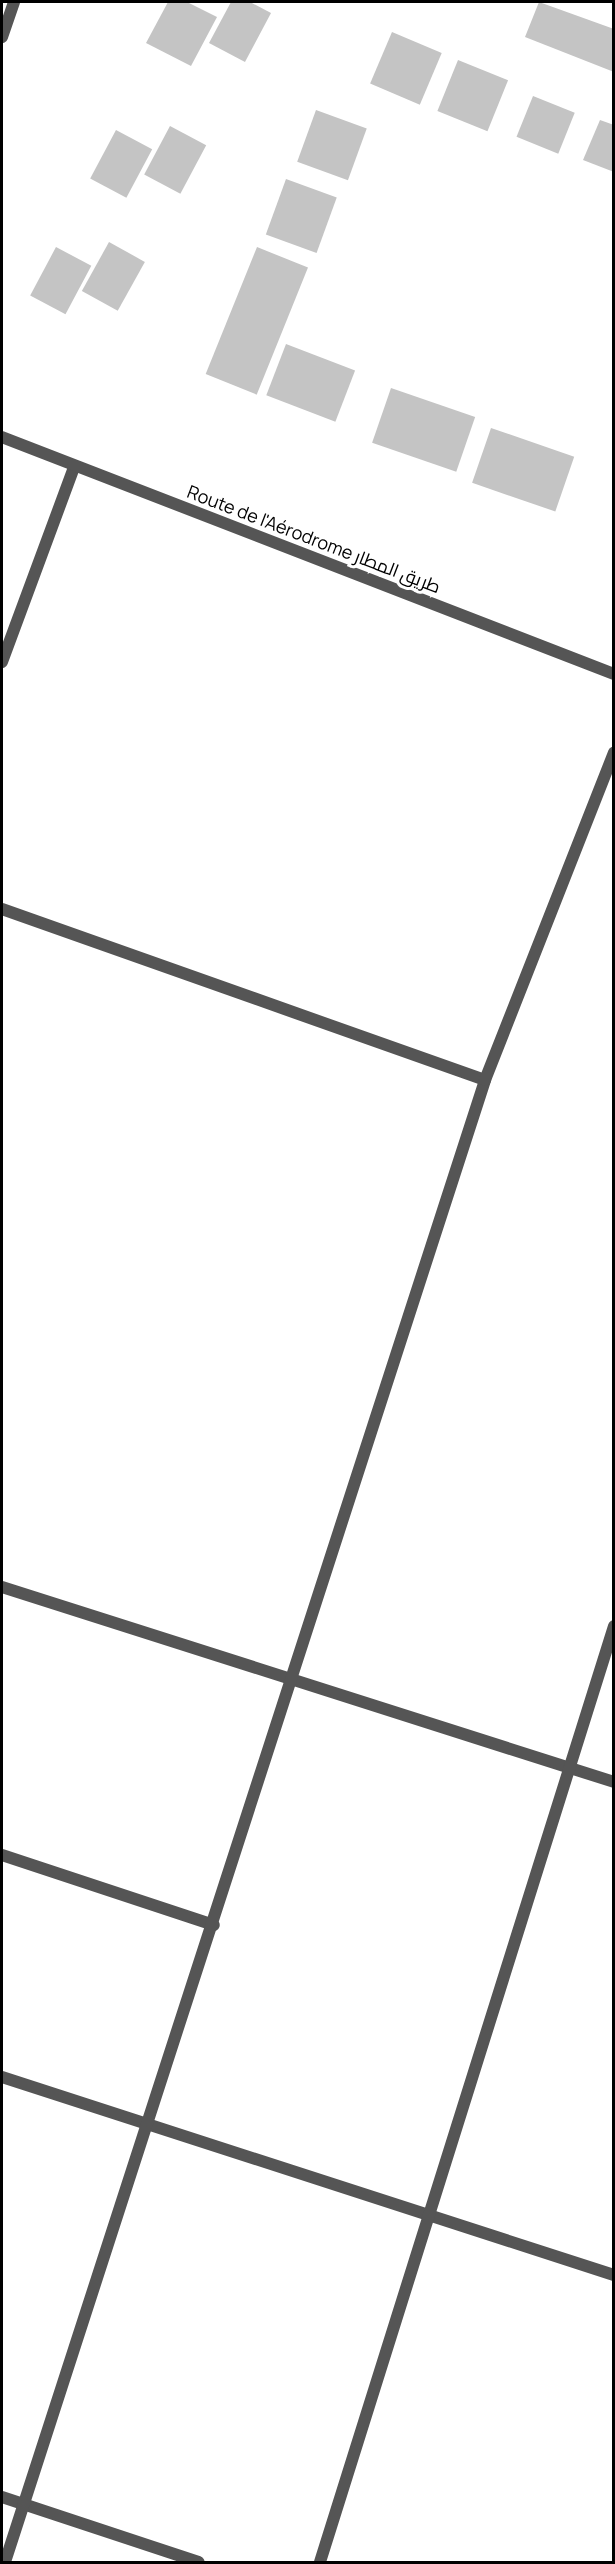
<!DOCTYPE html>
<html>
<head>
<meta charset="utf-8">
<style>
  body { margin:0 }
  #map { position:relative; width:615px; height:2564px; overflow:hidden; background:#fff; font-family:Manrope,Cairo,sans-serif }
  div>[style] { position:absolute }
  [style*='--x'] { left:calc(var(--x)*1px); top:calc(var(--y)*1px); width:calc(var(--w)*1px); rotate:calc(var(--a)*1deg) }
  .building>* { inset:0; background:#c4c4c4; transform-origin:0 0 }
  .minor>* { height:12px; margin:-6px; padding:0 6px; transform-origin:6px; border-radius:6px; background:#555 }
  .tertiary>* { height:12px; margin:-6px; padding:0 6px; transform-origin:6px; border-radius:6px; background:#555 }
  span { translate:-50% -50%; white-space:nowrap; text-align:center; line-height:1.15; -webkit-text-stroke:6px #fff; paint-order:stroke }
  .street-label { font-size:18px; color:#000 }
  .frame { position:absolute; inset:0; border:3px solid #000; pointer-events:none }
</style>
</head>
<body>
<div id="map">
  <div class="building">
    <div style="clip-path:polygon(168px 2px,187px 2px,217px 17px,191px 66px,146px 43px)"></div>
    <div style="clip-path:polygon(231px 2px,250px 2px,271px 13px,245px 62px,209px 43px)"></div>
    <div style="clip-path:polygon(539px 2px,614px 29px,614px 72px,525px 37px)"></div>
    <div style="left:392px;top:32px;width:54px;height:56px;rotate:23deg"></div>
    <div style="left:458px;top:60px;width:54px;height:55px;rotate:22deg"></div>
    <div style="left:533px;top:96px;width:45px;height:44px;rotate:22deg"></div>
    <div style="left:316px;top:110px;width:54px;height:55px;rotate:20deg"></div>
    <div style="clip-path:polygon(600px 120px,614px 125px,614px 172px,583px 160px)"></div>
    <div style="left:170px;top:126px;width:41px;height:55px;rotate:28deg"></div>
    <div style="left:116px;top:130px;width:41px;height:55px;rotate:28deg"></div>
    <div style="left:286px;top:179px;width:54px;height:59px;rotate:20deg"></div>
    <div style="left:109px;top:242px;width:41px;height:56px;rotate:29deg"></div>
    <div style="left:56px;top:247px;width:40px;height:55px;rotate:28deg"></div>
    <div style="left:257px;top:247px;width:55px;height:137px;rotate:22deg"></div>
    <div style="left:286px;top:344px;width:74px;height:55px;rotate:21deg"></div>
    <div style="left:391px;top:388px;width:89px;height:58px;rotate:19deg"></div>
    <div style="left:491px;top:428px;width:88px;height:58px;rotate:19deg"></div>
  </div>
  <div class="minor">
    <div style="--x:2;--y:37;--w:37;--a:-71"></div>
    <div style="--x:2;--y:662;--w:208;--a:-69.7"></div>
    <div style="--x:2;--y:909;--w:512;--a:19.5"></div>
    <div style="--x:2;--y:1587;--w:642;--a:17.67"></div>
    <div style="--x:2;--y:1855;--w:223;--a:18.3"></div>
    <div style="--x:2;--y:2077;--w:643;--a:17.93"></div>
    <div style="--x:2;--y:2497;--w:207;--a:18.3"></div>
    <div style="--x:5;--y:2562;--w:1558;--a:-72.05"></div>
    <div style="--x:485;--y:1080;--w:352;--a:-68.5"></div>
    <div style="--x:320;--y:2562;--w:981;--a:-72.56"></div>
  </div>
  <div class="tertiary">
    <div style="--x:2;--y:437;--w:656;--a:21.17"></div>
  </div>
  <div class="street-label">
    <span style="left:314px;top:539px;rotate:21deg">Route de l'Aérodrome طريق المطار</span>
  </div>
  <div class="frame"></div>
</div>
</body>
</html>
